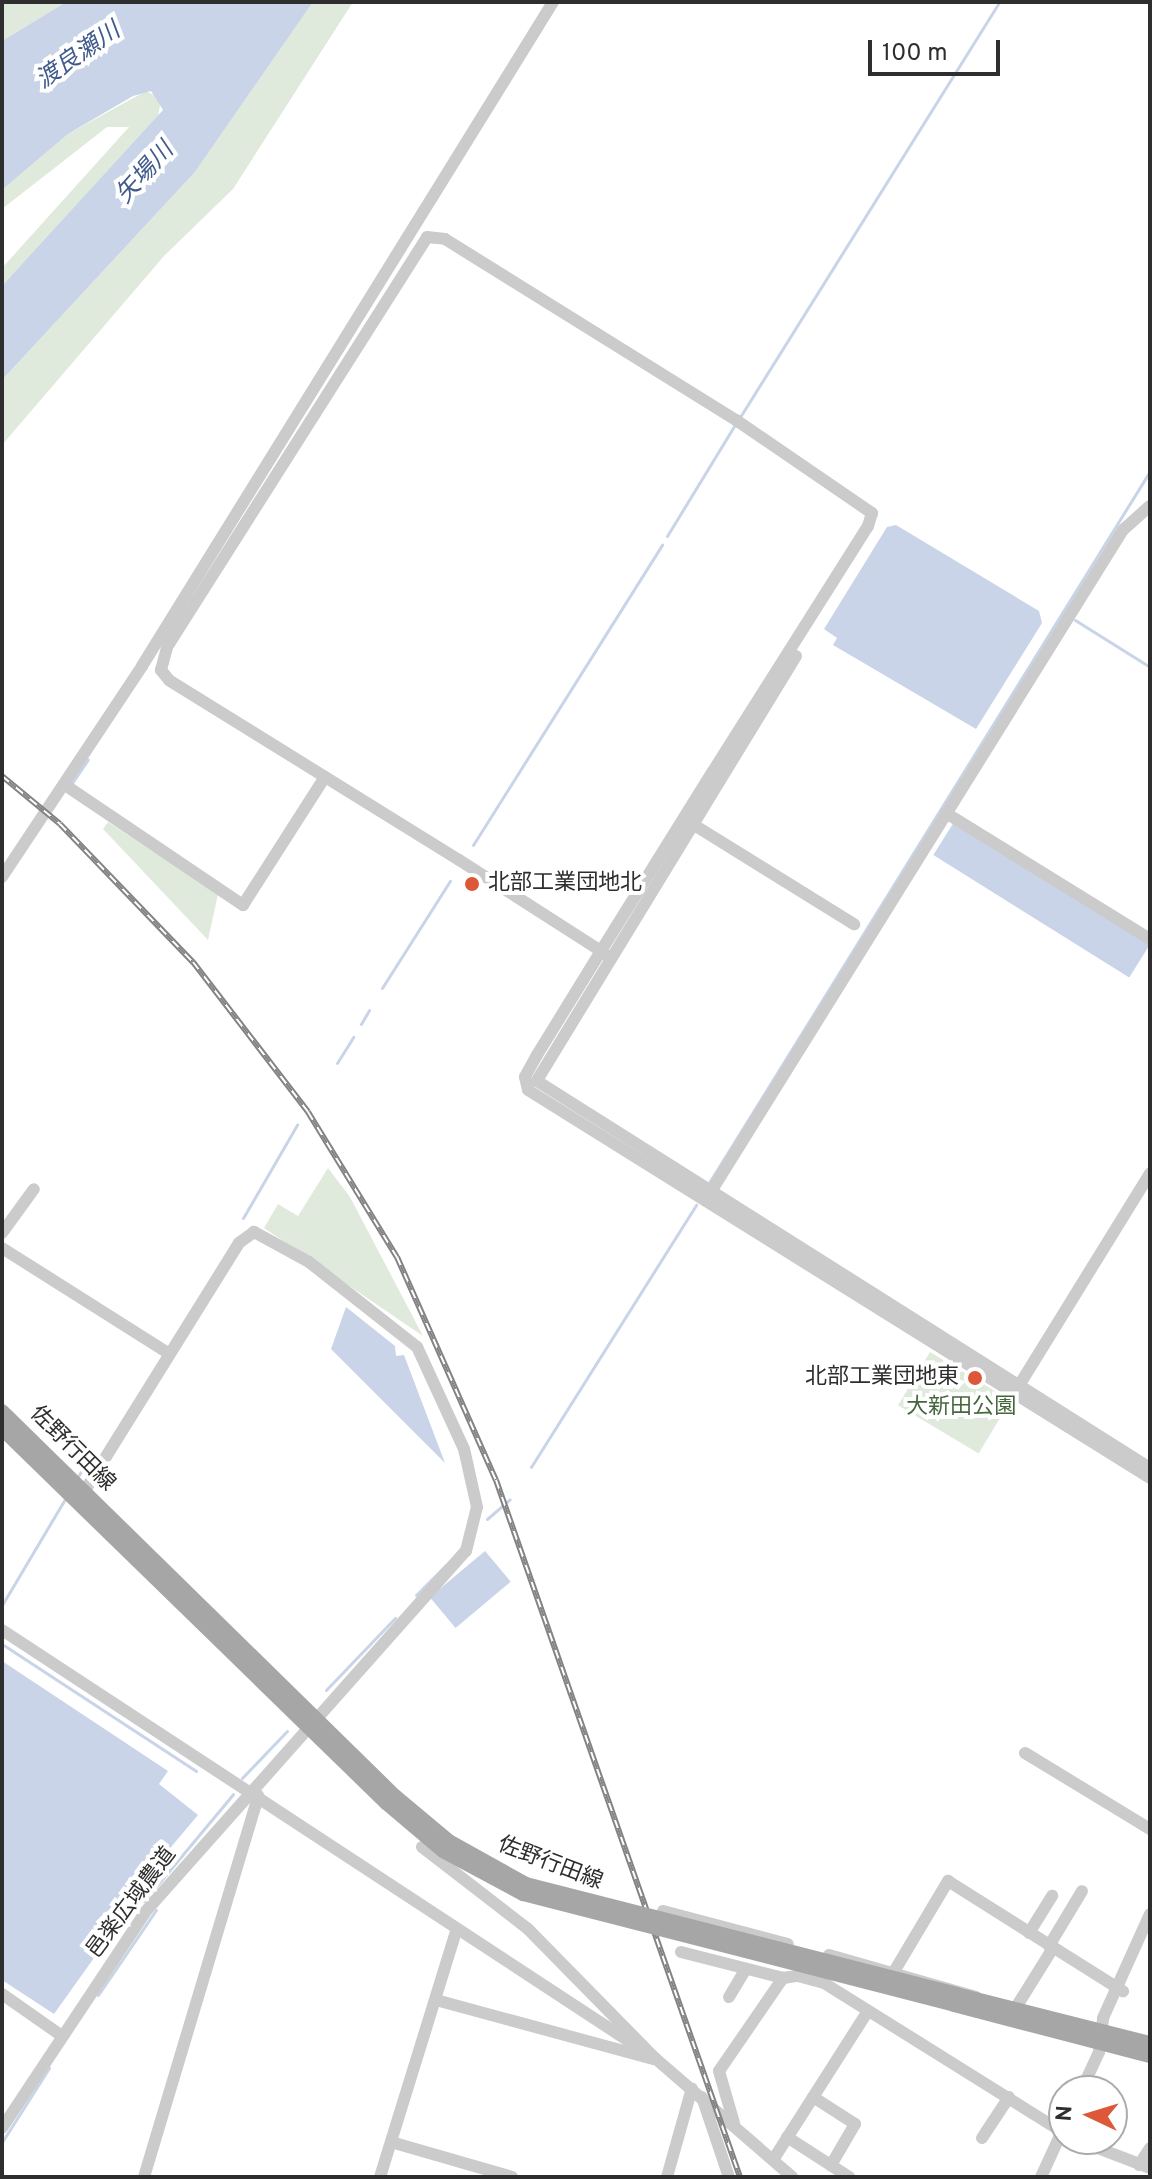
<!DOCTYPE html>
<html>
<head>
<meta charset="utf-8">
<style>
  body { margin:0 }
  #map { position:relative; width:1152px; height:2179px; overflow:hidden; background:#fff; font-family:Overpass,"Noto Sans JP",sans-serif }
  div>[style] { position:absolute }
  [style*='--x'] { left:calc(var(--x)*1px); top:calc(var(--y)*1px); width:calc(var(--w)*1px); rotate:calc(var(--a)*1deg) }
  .green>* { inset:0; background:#e0eadc; transform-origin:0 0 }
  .water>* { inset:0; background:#c9d4e9; transform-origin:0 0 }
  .stream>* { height:3px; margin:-1.5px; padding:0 1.5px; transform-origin:1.5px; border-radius:1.5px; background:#c9d4e9 }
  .minor>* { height:12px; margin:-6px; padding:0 6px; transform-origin:6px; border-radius:6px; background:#cbcbcb }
  .major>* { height:14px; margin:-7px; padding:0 7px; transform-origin:7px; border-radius:7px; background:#a6a6a6 }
  .rail>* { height:6px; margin-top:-3px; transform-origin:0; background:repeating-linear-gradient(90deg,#fff 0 9px,#838383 0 18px); box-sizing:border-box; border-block:2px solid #838383 }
  .major-bridge>* { height:14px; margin:-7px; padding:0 7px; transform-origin:7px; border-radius:7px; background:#a6a6a6 }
  .dots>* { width:22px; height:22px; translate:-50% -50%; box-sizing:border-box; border:4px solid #fff; border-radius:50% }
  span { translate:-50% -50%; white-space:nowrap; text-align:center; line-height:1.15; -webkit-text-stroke:8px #fff; paint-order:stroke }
  .poi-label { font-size:22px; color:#2e2e2e }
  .left { translate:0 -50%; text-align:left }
  .right { translate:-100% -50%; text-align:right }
  .park-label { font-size:22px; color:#46673e }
  .street-label { font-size:22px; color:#2e2e2e }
  .water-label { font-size:24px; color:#405a8b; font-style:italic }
  .frame { position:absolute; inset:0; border:4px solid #2e2e2e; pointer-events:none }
  .north { position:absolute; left:1048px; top:2075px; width:80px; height:80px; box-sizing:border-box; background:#fff; border:2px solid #ababab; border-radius:50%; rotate:274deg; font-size:22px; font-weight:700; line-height:32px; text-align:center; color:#2e2e2e }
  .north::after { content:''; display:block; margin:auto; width:28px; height:36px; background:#dc5839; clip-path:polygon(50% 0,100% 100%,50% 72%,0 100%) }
  .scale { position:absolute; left:868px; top:40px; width:132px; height:36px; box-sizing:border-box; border:4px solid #2e2e2e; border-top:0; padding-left:10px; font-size:24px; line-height:28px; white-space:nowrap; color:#2e2e2e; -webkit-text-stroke:6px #fff; paint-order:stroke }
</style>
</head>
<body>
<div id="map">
  <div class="green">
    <div style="clip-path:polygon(2px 2px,66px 2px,2px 41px)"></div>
    <div style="clip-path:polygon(313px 2px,353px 2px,233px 189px,164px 256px,2px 445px,2px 380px,195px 172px)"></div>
    <div style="clip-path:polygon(146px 91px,161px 99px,157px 123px,2px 286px,2px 268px,129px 127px,107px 127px,2px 209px,2px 190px,68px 134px)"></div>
    <div style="clip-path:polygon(108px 822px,218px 894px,208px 940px,103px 829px)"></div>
    <div style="clip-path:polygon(328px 1168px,350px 1197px,423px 1336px,264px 1228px,278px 1204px,298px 1216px)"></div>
    <div style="left:930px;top:1352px;width:94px;height:62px;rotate:31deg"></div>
  </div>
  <div class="water">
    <div style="clip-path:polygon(66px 2px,313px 2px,195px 172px,2px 380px,2px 286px,163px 110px,151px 91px,133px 96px,68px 134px,2px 190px,2px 41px)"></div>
    <div style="clip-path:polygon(896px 525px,1039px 611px,1042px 623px,976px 729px,833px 645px,837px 638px,824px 629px,887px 527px)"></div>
    <div style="left:954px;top:822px;width:231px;height:39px;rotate:32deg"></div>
    <div style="clip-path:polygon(346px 1307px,395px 1346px,396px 1356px,404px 1355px,445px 1463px,331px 1349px)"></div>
    <div style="left:485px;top:1551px;width:40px;height:72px;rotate:50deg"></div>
    <div style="clip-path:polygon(2px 1661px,168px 1771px,159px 1784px,198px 1815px,123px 1904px,126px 1913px,54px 2014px,2px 1980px)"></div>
  </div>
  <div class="stream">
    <div style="--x:740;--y:417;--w:489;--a:-58"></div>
    <div style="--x:667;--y:536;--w:132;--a:-58.6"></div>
    <div style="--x:1075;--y:620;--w:89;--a:32.1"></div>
    <div style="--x:70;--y:786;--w:32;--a:-56"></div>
    <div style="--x:473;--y:845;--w:355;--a:-57.8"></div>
    <div style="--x:382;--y:988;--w:127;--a:-57.6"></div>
    <div style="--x:361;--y:1024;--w:16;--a:-60"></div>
    <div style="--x:337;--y:1063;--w:31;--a:-58"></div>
    <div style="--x:707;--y:1186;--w:841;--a:-58.22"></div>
    <div style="--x:243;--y:1218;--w:108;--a:-59.9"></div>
    <div style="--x:531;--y:1467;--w:310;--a:-57.8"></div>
    <div style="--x:77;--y:1478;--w:9;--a:-58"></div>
    <div style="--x:487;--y:1519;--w:30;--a:-41"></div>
    <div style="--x:416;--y:1595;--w:44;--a:-45"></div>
    <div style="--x:2;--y:1605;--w:123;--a:-59.3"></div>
    <div style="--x:2;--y:1644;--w:232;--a:33.2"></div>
    <div style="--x:326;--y:1690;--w:100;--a:-46.2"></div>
    <div style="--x:242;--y:1778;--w:65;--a:-46.2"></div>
    <div style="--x:144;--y:1901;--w:139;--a:-50.2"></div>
    <div style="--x:98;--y:1995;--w:103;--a:-55.7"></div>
    <div style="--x:2;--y:2142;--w:88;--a:-57.6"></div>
  </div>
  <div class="minor">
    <div style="--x:796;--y:656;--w:498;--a:121.4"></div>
    <div style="--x:537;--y:1081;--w:725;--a:32.27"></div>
    <div style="--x:65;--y:785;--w:215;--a:34"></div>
    <div style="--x:243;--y:905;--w:152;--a:-57.4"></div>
    <div style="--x:946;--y:813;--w:240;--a:31.7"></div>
    <div style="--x:686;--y:820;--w:198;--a:31.8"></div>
    <div style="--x:2;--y:877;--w:253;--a:-56.4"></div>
    <div style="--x:142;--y:666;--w:781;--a:-58.24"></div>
    <div style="--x:609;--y:957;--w:10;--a:-143"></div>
    <div style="--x:601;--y:951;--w:169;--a:-147.3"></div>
    <div style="--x:459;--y:860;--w:341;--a:-148.2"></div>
    <div style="--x:169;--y:680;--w:13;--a:-129"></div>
    <div style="--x:161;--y:670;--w:24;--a:-75"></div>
    <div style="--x:167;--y:647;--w:485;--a:-57.6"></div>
    <div style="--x:427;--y:237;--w:18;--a:6"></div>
    <div style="--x:445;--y:239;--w:343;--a:31.9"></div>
    <div style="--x:736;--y:420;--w:165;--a:34.4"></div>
    <div style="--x:872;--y:513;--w:14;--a:107"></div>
    <div style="--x:868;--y:526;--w:290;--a:122.3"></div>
    <div style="--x:713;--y:771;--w:212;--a:121.9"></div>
    <div style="--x:601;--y:951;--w:122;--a:121.6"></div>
    <div style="--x:537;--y:1055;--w:25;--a:119"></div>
    <div style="--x:525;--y:1077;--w:13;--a:77"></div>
    <div style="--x:528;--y:1090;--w:733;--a:31.96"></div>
    <div style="--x:707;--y:1198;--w:787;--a:-58.09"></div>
    <div style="--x:1123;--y:530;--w:36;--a:-42"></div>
    <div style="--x:2;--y:1233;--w:54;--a:-54"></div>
    <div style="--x:2;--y:1248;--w:196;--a:32.3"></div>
    <div style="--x:1015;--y:1392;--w:257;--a:-58.3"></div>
    <div style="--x:2;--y:1630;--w:782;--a:33.26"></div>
    <div style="--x:656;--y:2059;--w:180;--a:40.9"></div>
    <div style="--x:1025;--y:1753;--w:146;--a:31.3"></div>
    <div style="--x:422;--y:1847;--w:134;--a:37.7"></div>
    <div style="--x:528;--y:1929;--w:180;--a:45.5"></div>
    <div style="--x:663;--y:1911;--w:129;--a:14.8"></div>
    <div style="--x:1029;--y:1933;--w:44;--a:-58.1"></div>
    <div style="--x:1049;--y:1946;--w:64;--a:-59"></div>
    <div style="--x:681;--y:1952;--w:105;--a:14.3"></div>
    <div style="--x:829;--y:1955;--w:153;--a:15.9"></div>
    <div style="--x:895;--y:1970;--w:104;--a:-59.2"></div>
    <div style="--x:948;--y:1881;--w:207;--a:32.2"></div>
    <div style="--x:2;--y:1994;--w:73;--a:35"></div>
    <div style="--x:729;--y:1997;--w:33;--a:-59"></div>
    <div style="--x:436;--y:2000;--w:225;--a:15.2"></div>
    <div style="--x:1015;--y:2009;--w:72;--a:-58.1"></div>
    <div style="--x:1081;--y:2091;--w:43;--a:-65.2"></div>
    <div style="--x:1099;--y:2052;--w:34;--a:-83"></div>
    <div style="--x:1103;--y:2018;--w:114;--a:-65.7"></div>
    <div style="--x:702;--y:2097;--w:84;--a:71.4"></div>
    <div style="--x:813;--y:2097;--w:50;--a:32.7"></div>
    <div style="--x:855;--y:2124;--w:48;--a:120.3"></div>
    <div style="--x:734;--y:2123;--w:54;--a:-106.1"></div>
    <div style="--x:719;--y:2071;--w:113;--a:-55.5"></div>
    <div style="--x:783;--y:1978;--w:15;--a:-8"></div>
    <div style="--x:798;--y:1976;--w:27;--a:15"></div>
    <div style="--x:824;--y:1983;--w:283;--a:32"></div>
    <div style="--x:2;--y:2128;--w:260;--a:-56.4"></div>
    <div style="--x:146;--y:1911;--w:482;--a:-48.4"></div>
    <div style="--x:466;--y:1551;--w:45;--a:-76"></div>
    <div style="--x:477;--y:1507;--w:59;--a:-102.6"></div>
    <div style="--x:464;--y:1449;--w:112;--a:-114.7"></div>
    <div style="--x:417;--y:1347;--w:137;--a:-141.8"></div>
    <div style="--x:309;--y:1262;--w:63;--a:-151.4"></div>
    <div style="--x:254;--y:1232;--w:19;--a:144"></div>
    <div style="--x:239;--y:1243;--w:293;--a:121.9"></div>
    <div style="--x:787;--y:2137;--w:74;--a:32.8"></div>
    <div style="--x:982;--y:2138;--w:49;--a:-56.6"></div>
    <div style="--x:1074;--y:2139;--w:81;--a:20.9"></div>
    <div style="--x:391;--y:2142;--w:126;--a:16.1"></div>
    <div style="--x:773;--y:2160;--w:177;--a:-57.5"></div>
    <div style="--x:1139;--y:2165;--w:20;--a:-57"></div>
    <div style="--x:144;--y:2177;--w:398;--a:-73.3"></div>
    <div style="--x:380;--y:2177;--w:257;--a:-72.8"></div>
    <div style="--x:667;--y:2177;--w:92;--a:-74.3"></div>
    <div style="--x:1041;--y:2177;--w:55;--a:-65.3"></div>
  </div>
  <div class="major">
    <div style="--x:2;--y:1411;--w:550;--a:44.41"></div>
    <div style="--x:2;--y:1429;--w:536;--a:44.24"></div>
    <div style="--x:956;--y:1994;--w:200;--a:14.2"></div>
    <div style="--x:954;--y:2005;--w:203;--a:14.6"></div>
  </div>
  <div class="rail">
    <div style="--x:2;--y:776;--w:75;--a:39.6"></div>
    <div style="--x:60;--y:824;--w:192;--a:46.1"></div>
    <div style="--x:193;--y:962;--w:189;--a:52.5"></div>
    <div style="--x:308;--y:1112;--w:170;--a:58.5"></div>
    <div style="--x:397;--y:1257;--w:244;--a:66.1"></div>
    <div style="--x:496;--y:1480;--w:738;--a:70.71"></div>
  </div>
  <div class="major-bridge">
    <div style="--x:395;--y:1796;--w:70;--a:39.8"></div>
    <div style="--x:449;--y:1841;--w:88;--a:29.2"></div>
    <div style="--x:526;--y:1884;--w:444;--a:14.3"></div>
    <div style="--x:386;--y:1803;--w:75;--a:40.1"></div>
    <div style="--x:443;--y:1851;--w:91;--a:28.3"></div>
    <div style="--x:523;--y:1894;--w:445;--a:14.4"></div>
  </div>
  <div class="dots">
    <div style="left:472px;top:884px;background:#dc5839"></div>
    <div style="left:975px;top:1378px;background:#dc5839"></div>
  </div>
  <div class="poi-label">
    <span class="left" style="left:488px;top:884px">北部工業団地北</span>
    <span class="right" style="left:959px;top:1378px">北部工業団地東</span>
  </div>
  <div class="park-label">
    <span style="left:961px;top:1408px">大新田公園</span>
  </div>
  <div class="street-label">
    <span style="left:72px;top:1449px;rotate:45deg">佐野行田線</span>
    <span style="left:550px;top:1864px;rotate:21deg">佐野行田線</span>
    <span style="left:132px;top:1903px;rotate:-53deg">邑楽広域農道</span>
  </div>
  <div class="water-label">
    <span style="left:79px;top:57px;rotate:-35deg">渡良瀬川</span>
    <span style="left:146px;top:174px;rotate:-48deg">矢場川</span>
  </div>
  <div class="frame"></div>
  <div class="north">N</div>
  <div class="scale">100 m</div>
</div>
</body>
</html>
